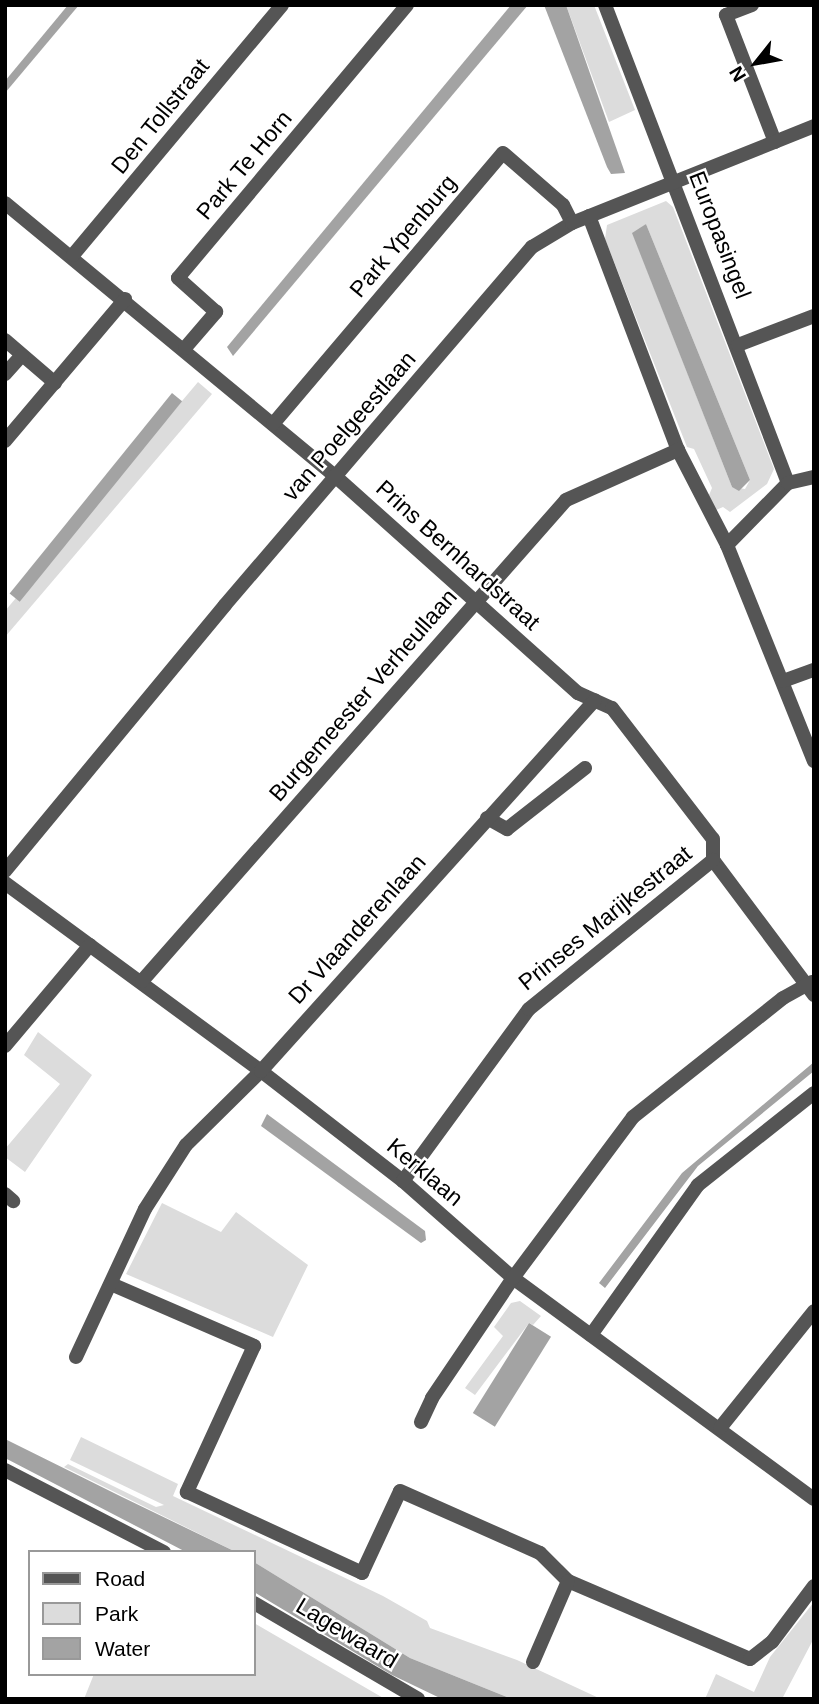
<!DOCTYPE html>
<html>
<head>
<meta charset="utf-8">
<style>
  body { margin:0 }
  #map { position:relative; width:819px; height:1704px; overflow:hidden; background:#fff; font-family:Arial,sans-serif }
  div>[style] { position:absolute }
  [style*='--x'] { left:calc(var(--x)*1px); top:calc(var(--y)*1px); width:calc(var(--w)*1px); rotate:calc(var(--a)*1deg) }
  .green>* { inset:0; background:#dcdcdc }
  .water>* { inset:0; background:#a3a3a3; transform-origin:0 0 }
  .street>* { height:14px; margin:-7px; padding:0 7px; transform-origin:7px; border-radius:7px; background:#555 }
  span { translate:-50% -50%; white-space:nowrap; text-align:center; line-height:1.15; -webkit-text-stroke:5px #fff; paint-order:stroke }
  .street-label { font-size:23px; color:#000 }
  .frame { position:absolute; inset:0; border:7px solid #000; pointer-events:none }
  .legend { position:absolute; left:28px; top:1550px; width:228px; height:126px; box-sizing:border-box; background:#fff; border:2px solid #999; margin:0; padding:9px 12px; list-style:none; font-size:21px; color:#000 }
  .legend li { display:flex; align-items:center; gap:14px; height:35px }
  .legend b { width:35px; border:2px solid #999 }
  .north { position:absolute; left:721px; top:28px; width:70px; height:70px; -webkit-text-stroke:5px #fff; paint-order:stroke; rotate:239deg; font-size:19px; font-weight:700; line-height:28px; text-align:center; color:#000 }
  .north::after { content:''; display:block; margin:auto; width:24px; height:32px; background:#000; clip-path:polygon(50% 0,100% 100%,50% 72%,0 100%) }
</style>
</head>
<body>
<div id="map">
  <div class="green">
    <div style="clip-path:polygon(566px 5px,594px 5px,635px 110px,609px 122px)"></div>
    <div style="clip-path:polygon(evenodd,666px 201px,673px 207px,774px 469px,767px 484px,730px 512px,723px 507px,716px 510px,709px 495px,712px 488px,694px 449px,687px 447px,605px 239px,607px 225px,666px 201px,646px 224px,750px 480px,745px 489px,732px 487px,633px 234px,646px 224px)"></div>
    <div style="clip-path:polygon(198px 382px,212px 394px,5px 637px,5px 611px)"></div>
    <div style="clip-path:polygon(38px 1032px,92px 1075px,25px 1172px,5px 1157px,5px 1149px,60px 1084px,24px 1055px)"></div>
    <div style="clip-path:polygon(162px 1203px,221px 1232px,236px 1212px,308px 1265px,273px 1337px,126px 1274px)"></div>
    <div style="clip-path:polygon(520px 1301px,541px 1316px,533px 1325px,529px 1323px,475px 1395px,465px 1388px,503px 1336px,494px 1327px,511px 1303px)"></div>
    <div style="clip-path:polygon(81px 1437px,178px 1484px,173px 1496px,383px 1596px,427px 1621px,430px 1628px,517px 1660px,601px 1699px,512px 1699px,410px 1658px,254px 1562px,254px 1552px,236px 1552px,64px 1467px,68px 1464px,156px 1507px,164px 1505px,70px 1460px)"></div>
    <div style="clip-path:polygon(814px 1602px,814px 1638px,782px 1699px,705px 1699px,716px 1674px,754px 1692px,770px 1657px)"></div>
    <div style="clip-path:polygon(254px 1623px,385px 1699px,84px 1699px,94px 1674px,254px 1674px)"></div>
  </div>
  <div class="water">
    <div style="clip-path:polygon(68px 5px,79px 5px,5px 93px,5px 81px)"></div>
    <div style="clip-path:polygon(511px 5px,528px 5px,233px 356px,227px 347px)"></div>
    <div style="clip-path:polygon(544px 5px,566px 5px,625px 173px,611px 174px,607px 167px)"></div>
    <div style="clip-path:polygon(646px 224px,750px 480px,739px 491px,732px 487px,632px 233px)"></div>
    <div style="left:172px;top:393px;width:13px;height:258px;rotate:39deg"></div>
    <div style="clip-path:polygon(814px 1062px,814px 1071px,698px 1166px,605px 1288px,599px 1283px,682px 1173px)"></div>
    <div style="clip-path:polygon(267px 1114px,425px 1231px,426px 1240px,421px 1243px,261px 1126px)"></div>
    <div style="left:529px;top:1323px;width:26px;height:106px;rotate:32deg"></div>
    <div style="clip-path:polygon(5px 1439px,122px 1497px,236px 1552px,186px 1552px,5px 1458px)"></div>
    <div style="clip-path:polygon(254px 1562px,410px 1658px,512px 1699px,442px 1699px,392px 1675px,254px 1592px)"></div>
  </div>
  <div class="street">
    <div style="--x:605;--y:5;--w:512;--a:69.05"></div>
    <div style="--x:752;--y:5;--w:28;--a:159"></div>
    <div style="--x:726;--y:15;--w:136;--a:68.9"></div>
    <div style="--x:5;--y:203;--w:428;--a:39.6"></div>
    <div style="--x:335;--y:476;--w:326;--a:41.8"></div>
    <div style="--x:578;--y:693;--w:37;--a:24"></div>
    <div style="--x:612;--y:708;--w:165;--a:52.4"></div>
    <div style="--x:713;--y:839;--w:21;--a:90"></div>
    <div style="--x:713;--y:860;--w:169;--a:53.2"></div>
    <div style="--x:589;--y:216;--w:250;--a:69.2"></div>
    <div style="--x:678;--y:450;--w:107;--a:62.7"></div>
    <div style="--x:727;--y:545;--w:233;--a:68.1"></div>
    <div style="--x:73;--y:255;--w:326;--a:-50.1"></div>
    <div style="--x:5;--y:340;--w:66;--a:40.7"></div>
    <div style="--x:738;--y:345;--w:81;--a:-20.9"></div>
    <div style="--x:185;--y:348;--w:48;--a:-49.3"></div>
    <div style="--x:216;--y:312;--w:51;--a:-138.2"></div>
    <div style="--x:178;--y:278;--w:356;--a:-50"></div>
    <div style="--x:5;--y:374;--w:25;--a:-48"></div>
    <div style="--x:273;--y:424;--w:355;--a:-49.7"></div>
    <div style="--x:503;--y:153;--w:79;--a:40.9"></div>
    <div style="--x:563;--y:205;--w:20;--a:63"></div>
    <div style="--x:5;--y:441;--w:186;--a:-49.8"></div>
    <div style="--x:727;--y:545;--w:87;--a:-45.5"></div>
    <div style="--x:788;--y:483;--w:27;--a:-13"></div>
    <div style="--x:783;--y:681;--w:33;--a:-20"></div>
    <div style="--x:487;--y:818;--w:23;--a:29"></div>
    <div style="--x:507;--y:829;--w:99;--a:-38"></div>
    <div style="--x:5;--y:871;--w:345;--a:-50.4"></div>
    <div style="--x:225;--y:605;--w:472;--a:-49.4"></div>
    <div style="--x:532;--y:247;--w:47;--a:-31"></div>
    <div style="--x:572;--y:223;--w:261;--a:-21.8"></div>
    <div style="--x:5;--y:883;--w:318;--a:36.3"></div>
    <div style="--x:261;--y:1071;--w:180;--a:37.8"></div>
    <div style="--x:403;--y:1181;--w:147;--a:41.4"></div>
    <div style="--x:513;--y:1278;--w:373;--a:36.3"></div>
    <div style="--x:142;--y:981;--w:641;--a:-48.6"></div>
    <div style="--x:566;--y:500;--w:123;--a:-24.1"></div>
    <div style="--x:5;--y:1046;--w:132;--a:-49.9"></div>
    <div style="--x:403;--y:1181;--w:213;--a:-53.8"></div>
    <div style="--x:529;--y:1009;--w:237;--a:-39"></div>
    <div style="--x:5;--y:1194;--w:11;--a:41"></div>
    <div style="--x:111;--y:1284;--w:156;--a:23.4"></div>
    <div style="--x:254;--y:1346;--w:161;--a:114.7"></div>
    <div style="--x:187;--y:1492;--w:193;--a:24.8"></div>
    <div style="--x:362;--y:1573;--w:90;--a:-65.1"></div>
    <div style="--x:400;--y:1491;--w:153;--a:23.9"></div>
    <div style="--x:540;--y:1553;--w:40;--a:45"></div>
    <div style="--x:568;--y:1581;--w:198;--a:23.2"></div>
    <div style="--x:750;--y:1659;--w:28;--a:-38"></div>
    <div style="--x:772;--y:1642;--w:70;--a:-53.1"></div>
    <div style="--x:591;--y:1335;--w:184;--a:-54.5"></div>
    <div style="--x:698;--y:1185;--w:148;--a:-38.4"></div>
    <div style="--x:76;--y:1357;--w:163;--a:-65"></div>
    <div style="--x:145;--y:1209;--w:76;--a:-57.4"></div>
    <div style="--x:186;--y:1145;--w:105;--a:-44.6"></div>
    <div style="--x:261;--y:1071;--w:499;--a:-48"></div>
    <div style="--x:421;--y:1422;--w:26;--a:-65"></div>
    <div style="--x:432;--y:1398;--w:145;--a:-56"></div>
    <div style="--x:513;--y:1278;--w:201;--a:-53.3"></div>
    <div style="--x:633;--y:1117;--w:191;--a:-38.4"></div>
    <div style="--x:783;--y:998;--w:33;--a:-29"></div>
    <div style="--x:720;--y:1428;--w:150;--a:-51.2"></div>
    <div style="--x:5;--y:1470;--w:179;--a:27.3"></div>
    <div style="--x:254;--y:1603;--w:190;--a:30.3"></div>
    <div style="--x:533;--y:1662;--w:88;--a:-66.6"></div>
  </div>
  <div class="street-label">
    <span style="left:160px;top:116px;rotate:-51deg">Den Tollstraat</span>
    <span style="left:244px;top:165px;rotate:-50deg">Park Te Horn</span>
    <span style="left:720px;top:235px;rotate:69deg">Europasingel</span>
    <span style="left:403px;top:236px;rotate:-50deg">Park Ypenburg</span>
    <span style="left:349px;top:426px;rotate:-49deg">van Poelgeestlaan</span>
    <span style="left:458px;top:555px;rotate:42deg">Prins Bernhardstraat</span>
    <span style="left:363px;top:695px;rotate:-49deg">Burgemeester Verheullaan</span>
    <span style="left:605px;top:918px;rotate:-39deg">Prinses Marijkestraat</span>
    <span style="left:357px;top:929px;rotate:-48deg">Dr Vlaanderenlaan</span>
    <span style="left:425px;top:1172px;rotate:40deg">Kerklaan</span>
    <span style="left:347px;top:1633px;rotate:31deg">Lagewaard</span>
  </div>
  <div class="frame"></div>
  <ul class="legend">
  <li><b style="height:9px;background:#555"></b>Road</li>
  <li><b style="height:19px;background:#dcdcdc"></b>Park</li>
  <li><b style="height:19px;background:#a3a3a3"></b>Water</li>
  </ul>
  <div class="north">N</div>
</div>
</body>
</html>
